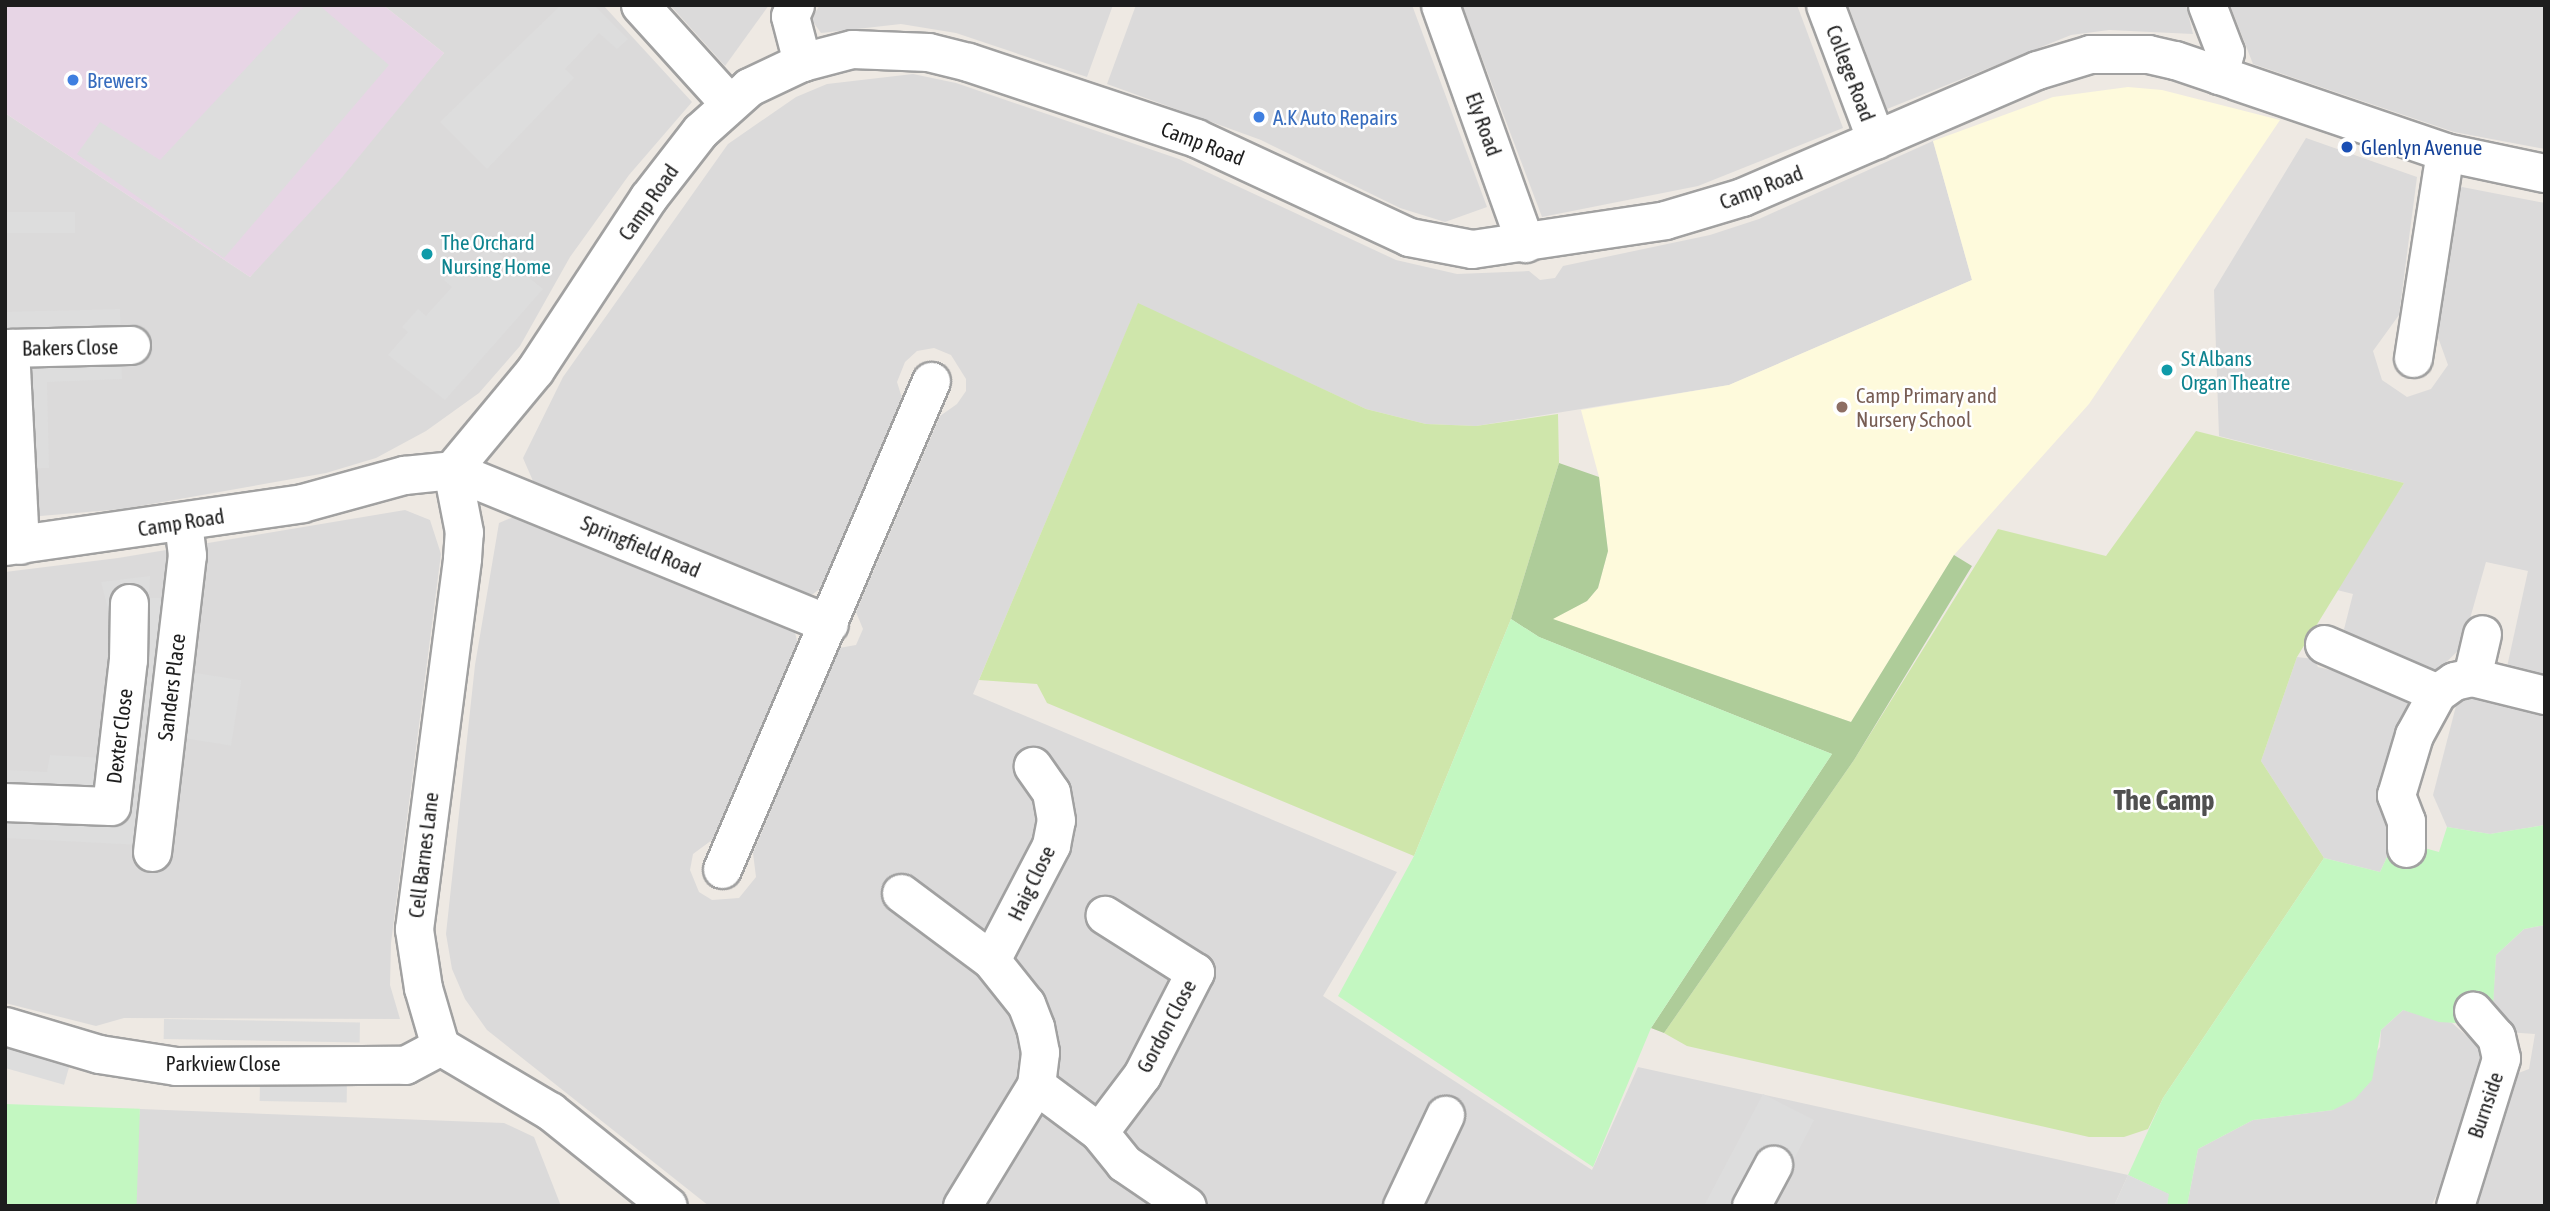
<!DOCTYPE html>
<html>
<head>
<meta charset="utf-8">
<style>
  body { margin:0 }
  #map { position:relative; width:2550px; height:1211px; overflow:hidden; background:#eee9e3; font-family:"Asap Condensed",sans-serif }
  div>[style] { position:absolute }
  [style*='--x'] { left:calc(var(--x)*1px); top:calc(var(--y)*1px); width:calc(var(--w)*1px); rotate:calc(var(--a)*1deg) }
  .residential>* { inset:0; background:#dbdada }
  .industrial>* { inset:0; background:#e7d5e5 }
  .education>* { inset:0; background:#fefadc }
  .grass>* { inset:0; background:#cfe6ab }
  .forest>* { inset:0; background:#aecc99 }
  .park>* { inset:0; background:#c3f7c1; transform-origin:0 0 }
  .parking>* { inset:0; background:#ddd; transform-origin:0 0 }
  .roads { filter:drop-shadow(2px 0 #a1a1a1) drop-shadow(-2px 0 #a1a1a1) drop-shadow(0 2px #a1a1a1) drop-shadow(0 -2px #a1a1a1) }
  .minor>* { height:37px; margin:-18.5px; padding:0 18.5px; transform-origin:18.5px; border-radius:18.5px; background:#fff }
  .dots>* { width:19px; height:19px; translate:-50% -50%; box-sizing:border-box; border:4px solid #fff; border-radius:50% }
  span { translate:-50% -50%; white-space:nowrap; text-align:center; line-height:1.15; -webkit-text-stroke:5px #fff; paint-order:stroke }
  .street-label { font-size:21px; color:#1d1d1d }
  .shop-label { font-size:21px; color:#366cbe }
  .left { translate:0 -50%; text-align:left }
  .transit-label { font-size:21px; color:#164399 }
  .culture-label { font-size:21px; color:#0d838f }
  .education-label { font-size:21px; color:#785e54 }
  .district-label { font-size:28px; color:#505050; font-weight:700 }
  .frame { position:absolute; inset:0; border:7px solid #1d1d1d; pointer-events:none }
</style>
</head>
<body>
<div id="map">
  <div class="residential">
    <i style="clip-path:polygon(383px 5px,603px 5px,692px 102px,629px 175px,570px 257px,520px 346px,479px 393px,426px 431px,376px 458px,326px 473px,123px 509px,5px 519px,5px 113px,250px 277px,444px 53px)"></i>
    <i style="clip-path:polygon(670px 5px,769px 5px,725px 66px)"></i>
    <i style="clip-path:polygon(820px 5px,1113px 5px,1087px 77px,956px 33px,901px 24px,821px 33px,811px 19px)"></i>
    <i style="clip-path:polygon(1136px 5px,1412px 5px,1487px 207px,1445px 222px,1400px 208px,1261px 140px,1107px 84px)"></i>
    <i style="clip-path:polygon(1462px 5px,1797px 5px,1843px 128px,1698px 186px,1542px 217px)"></i>
    <i style="clip-path:polygon(1848px 5px,2186px 5px,2193px 34px,2109px 30px,2071px 35px,1887px 109px)"></i>
    <i style="clip-path:polygon(2230px 5px,2545px 5px,2545px 149px,2454px 132px,2253px 64px)"></i>
    <i style="clip-path:polygon(913px 74px,956px 83px,1179px 159px,1396px 260px,1457px 274px,1529px 271px,1540px 280px,1555px 278px,1563px 266px,1710px 235px,1759px 219px,1933px 141px,1972px 280px,1729px 385px,1476px 426px,1426px 424px,1366px 409px,1138px 304px,973px 694px,1397px 872px,1323px 996px,1592px 1170px,1638px 1067px,2128px 1175px,2114px 1206px,709px 1206px,487px 1030px,465px 999px,452px 969px,446px 934px,475px 665px,499px 523px,520px 514px,794px 629px,798px 644px,716px 837px,693px 854px,690px 870px,699px 892px,712px 900px,739px 898px,756px 877px,753px 853px,839px 648px,856px 645px,863px 629px,856px 612px,940px 416px,957px 404px,966px 391px,966px 379px,951px 355px,934px 348px,917px 351px,905px 362px,897px 382px,902px 398px,821px 588px,813px 594px,801px 595px,533px 481px,523px 458px,563px 377px,728px 144px,796px 97px,827px 84px)"></i>
    <i style="clip-path:polygon(2306px 138px,2417px 177px,2399px 315px,2373px 351px,2382px 380px,2407px 397px,2431px 389px,2448px 365px,2435px 329px,2457px 190px,2462px 187px,2545px 203px,2545px 678px,2507px 667px,2528px 571px,2486px 562px,2462px 647px,2439px 669px,2419px 672px,2342px 637px,2353px 594px,2337px 590px,2404px 483px,2219px 436px,2214px 290px)"></i>
    <i style="clip-path:polygon(405px 510px,430px 520px,441px 554px,391px 943px,390px 985px,400px 1019px,124px 1018px,96px 1026px,5px 1003px,5px 572px,118px 558px)"></i>
    <i style="clip-path:polygon(2297px 657px,2314px 659px,2318px 667px,2420px 692px,2395px 840px,2380px 872px,2324px 858px,2261px 761px)"></i>
    <i style="clip-path:polygon(2469px 697px,2545px 713px,2545px 825px,2490px 834px,2447px 827px,2433px 795px,2456px 706px)"></i>
    <i style="clip-path:polygon(2545px 925px,2545px 1206px,2476px 1206px,2489px 1146px,2513px 1075px,2529px 1069px,2535px 1034px,2506px 1032px,2492px 1018px,2496px 955px,2524px 929px)"></i>
    <i style="clip-path:polygon(2403px 1010px,2452px 1023px,2478px 1046px,2482px 1057px,2451px 1150px,2448px 1173px,2431px 1206px,2187px 1206px,2198px 1149px,2253px 1120px,2333px 1110px,2380px 1047px,2381px 1030px)"></i>
    <i style="clip-path:polygon(140px 1109px,504px 1123px,534px 1137px,561px 1206px,128px 1206px)"></i>
  </div>
  <div class="industrial">
    <i style="clip-path:polygon(5px 5px,383px 5px,444px 53px,339px 181px,250px 277px,5px 113px)"></i>
  </div>
  <div class="education">
    <i style="clip-path:polygon(2128px 87px,2162px 90px,2280px 120px,2089px 404px,1954px 555px,1851px 722px,1552px 619px,1587px 601px,1598px 588px,1608px 551px,1599px 477px,1581px 410px,1729px 385px,1972px 280px,1933px 141px,2053px 97px)"></i>
  </div>
  <div class="grass">
    <i style="clip-path:polygon(1138px 303px,1366px 409px,1426px 424px,1476px 426px,1558px 414px,1559px 463px,1511px 619px,1414px 856px,1047px 703px,1037px 684px,979px 680px)"></i>
    <i style="clip-path:polygon(2196px 431px,2404px 483px,2297px 657px,2261px 761px,2324px 858px,2163px 1098px,2148px 1129px,2124px 1137px,2089px 1137px,1687px 1046px,1664px 1033px,1854px 760px,1998px 529px,2106px 556px)"></i>
  </div>
  <div class="forest">
    <i style="clip-path:polygon(1559px 463px,1599px 477px,1608px 551px,1598px 588px,1587px 601px,1553px 619px,1851px 722px,1954px 555px,1972px 566px,1854px 760px,1664px 1033px,1651px 1028px,1832px 754px,1539px 637px,1511px 619px)"></i>
  </div>
  <div class="park">
    <i style="clip-path:polygon(1511px 619px,1539px 637px,1832px 754px,1651px 1028px,1593px 1167px,1338px 996px,1414px 856px)"></i>
    <i style="clip-path:polygon(2545px 825px,2545px 925px,2524px 929px,2496px 955px,2492px 1025px,2439px 1022px,2403px 1010px,2381px 1030px,2372px 1080px,2355px 1099px,2333px 1110px,2253px 1120px,2198px 1149px,2187px 1206px,2167px 1206px,2168px 1194px,2128px 1175px,2163px 1098px,2324px 858px,2380px 872px,2395px 840px,2439px 852px,2447px 827px,2490px 834px)"></i>
    <i style="left:5px;top:1104px;width:135px;height:102px;rotate:2deg"></i>
  </div>
  <div class="parking">
    <i style="clip-path:polygon(305px 5px,319px 5px,389px 65px,224px 258px,77px 154px,100px 122px,160px 160px)"></i>
    <i style="clip-path:polygon(561px 5px,594px 5px,628px 39px,617px 49px,599px 33px,565px 69px,574px 78px,487px 169px,440px 122px)"></i>
    <i style="left:75px;top:212px;width:21px;height:70px;rotate:90deg"></i>
    <i style="clip-path:polygon(489px 246px,543px 289px,445px 400px,388px 355px,408px 332px,402px 327px,418px 309px,426px 316px,452px 287px,444px 280px,455px 267px,464px 274px)"></i>
    <i style="clip-path:polygon(120px 309px,122px 379px,47px 382px,49px 468px,5px 469px,5px 312px)"></i>
    <i style="clip-path:polygon(150px 576px,149px 598px,168px 598px,141px 845px,5px 838px,5px 770px,47px 772px,50px 755px,103px 758px,120px 654px,101px 582px)"></i>
    <i style="left:189px;top:672px;width:53px;height:66px;rotate:9deg"></i>
    <i style="left:164px;top:1019px;width:196px;height:20px;rotate:1deg"></i>
    <i style="left:5px;top:1044px;width:68px;height:23px;rotate:16deg"></i>
    <i style="left:260px;top:1081px;width:87px;height:20px;rotate:1deg"></i>
    <i style="clip-path:polygon(1763px 1094px,1814px 1120px,1790px 1167px,1760px 1152px,1732px 1206px,1704px 1206px)"></i>
    <i style="clip-path:polygon(2128px 1175px,2169px 1194px,2167px 1206px,2114px 1206px)"></i>
  </div>
  <div class="roads">
    <div class="minor">
      <i style="--x:640;--y:5;--w:132;--a:47.8"></i>
      <i style="--x:795;--y:5;--w:12;--a:114"></i>
      <i style="--x:790;--y:16;--w:48;--a:75.4"></i>
      <i style="--x:1440;--y:5;--w:253;--a:70.3"></i>
      <i style="--x:1825;--y:5;--w:144;--a:69.3"></i>
      <i style="--x:2207;--y:5;--w:50;--a:69"></i>
      <i style="--x:2225;--y:52;--w:24;--a:105"></i>
      <i style="--x:5;--y:348;--w:126;--a:-1.4"></i>
      <i style="--x:10;--y:348;--w:197;--a:87.1"></i>
      <i style="--x:2413;--y:358;--w:208;--a:-81.2"></i>
      <i style="--x:452;--y:470;--w:407;--a:22.2"></i>
      <i style="--x:5;--y:546;--w:300;--a:-8.2"></i>
      <i style="--x:302;--y:503;--w:106;--a:-15.4"></i>
      <i style="--x:404;--y:475;--w:48;--a:-5.9"></i>
      <i style="--x:452;--y:470;--w:130;--a:-50.3"></i>
      <i style="--x:535;--y:370;--w:206;--a:-56.7"></i>
      <i style="--x:648;--y:198;--w:85;--a:-52.2"></i>
      <i style="--x:700;--y:131;--w:66;--a:-41.9"></i>
      <i style="--x:749;--y:87;--w:59;--a:-25.3"></i>
      <i style="--x:802;--y:62;--w:52;--a:-14.6"></i>
      <i style="--x:852;--y:49;--w:76;--a:2.3"></i>
      <i style="--x:928;--y:52;--w:41;--a:14"></i>
      <i style="--x:968;--y:62;--w:240;--a:18.4"></i>
      <i style="--x:1196;--y:138;--w:235;--a:24.9"></i>
      <i style="--x:1409;--y:237;--w:64;--a:10.8"></i>
      <i style="--x:1472;--y:249;--w:195;--a:-8.5"></i>
      <i style="--x:1665;--y:220;--w:80;--a:-16.6"></i>
      <i style="--x:1742;--y:197;--w:321;--a:-23.3"></i>
      <i style="--x:2037;--y:70;--w:55;--a:-16.8"></i>
      <i style="--x:2090;--y:54;--w:58;--a:0"></i>
      <i style="--x:2148;--y:54;--w:28;--a:13"></i>
      <i style="--x:2175;--y:60;--w:285;--a:18.8"></i>
      <i style="--x:2445;--y:152;--w:102;--a:11.9"></i>
      <i style="--x:2324;--y:644;--w:123;--a:23.4"></i>
      <i style="--x:2437;--y:693;--w:21;--a:-35"></i>
      <i style="--x:2454;--y:681;--w:18;--a:-13"></i>
      <i style="--x:2472;--y:677;--w:75;--a:13.9"></i>
      <i style="--x:2472;--y:677;--w:44;--a:-76.9"></i>
      <i style="--x:5;--y:802;--w:106;--a:2.2"></i>
      <i style="--x:111;--y:806;--w:147;--a:-83.4"></i>
      <i style="--x:128;--y:660;--w:57;--a:-89"></i>
      <i style="--x:2406;--y:848;--w:27;--a:-90"></i>
      <i style="--x:2406;--y:821;--w:28;--a:-111"></i>
      <i style="--x:2396;--y:795;--w:63;--a:-73.3"></i>
      <i style="--x:2414;--y:735;--w:48;--a:-61.3"></i>
      <i style="--x:152;--y:852;--w:299;--a:-83.3"></i>
      <i style="--x:187;--y:555;--w:33;--a:-97"></i>
      <i style="--x:722;--y:869;--w:531;--a:-66.82"></i>
      <i style="--x:901;--y:893;--w:112;--a:36.7"></i>
      <i style="--x:5;--y:1026;--w:98;--a:16.6"></i>
      <i style="--x:99;--y:1054;--w:78;--a:8.9"></i>
      <i style="--x:176;--y:1066;--w:229;--a:-0.3"></i>
      <i style="--x:405;--y:1065;--w:40;--a:-28"></i>
      <i style="--x:440;--y:1046;--w:60;--a:-106.3"></i>
      <i style="--x:423;--y:988;--w:60;--a:-98.7"></i>
      <i style="--x:414;--y:929;--w:374;--a:-82.6"></i>
      <i style="--x:462;--y:558;--w:26;--a:-86"></i>
      <i style="--x:464;--y:532;--w:63;--a:-101"></i>
      <i style="--x:440;--y:1046;--w:128;--a:30.6"></i>
      <i style="--x:550;--y:1111;--w:151;--a:38.8"></i>
      <i style="--x:1036;--y:1085;--w:79;--a:36.7"></i>
      <i style="--x:1099;--y:1132;--w:40;--a:51"></i>
      <i style="--x:1124;--y:1163;--w:76;--a:34.3"></i>
      <i style="--x:1099;--y:1132;--w:71;--a:-53"></i>
      <i style="--x:1142;--y:1075;--w:116;--a:-62.8"></i>
      <i style="--x:1195;--y:972;--w:107;--a:-147.7"></i>
      <i style="--x:962;--y:1206;--w:142;--a:-58.6"></i>
      <i style="--x:1036;--y:1085;--w:33;--a:-83"></i>
      <i style="--x:1040;--y:1052;--w:25;--a:-101"></i>
      <i style="--x:1035;--y:1027;--w:25;--a:-111"></i>
      <i style="--x:1026;--y:1004;--w:56;--a:-128.5"></i>
      <i style="--x:991;--y:960;--w:130;--a:-62.4"></i>
      <i style="--x:1051;--y:845;--w:25;--a:-79"></i>
      <i style="--x:1056;--y:820;--w:28;--a:-100"></i>
      <i style="--x:1051;--y:792;--w:32;--a:-125"></i>
      <i style="--x:1402;--y:1206;--w:101;--a:-64.7"></i>
      <i style="--x:1751;--y:1206;--w:47;--a:-61.8"></i>
      <i style="--x:2455;--y:1206;--w:155;--a:-72.7"></i>
      <i style="--x:2501;--y:1058;--w:22;--a:-103"></i>
      <i style="--x:2496;--y:1037;--w:35;--a:-131"></i>
    </div>
  </div>
  <div class="dots">
    <i style="left:73px;top:80px;background:#3f7fe0"></i>
    <i style="left:1259px;top:117px;background:#3f7fe0"></i>
    <i style="left:2347px;top:147px;background:#1a4fb4"></i>
    <i style="left:427px;top:254px;background:#0f9aa8"></i>
    <i style="left:2167px;top:370px;background:#0f9aa8"></i>
    <i style="left:1842px;top:407px;background:#8d6e63"></i>
  </div>
  <div class="street-label">
    <span style="left:1851px;top:73px;rotate:69deg">College Road</span>
    <span style="left:1484px;top:124px;rotate:70deg">Ely Road</span>
    <span style="left:1203px;top:143px;rotate:21deg">Camp Road</span>
    <span style="left:1761px;top:187px;rotate:-21deg">Camp Road</span>
    <span style="left:648px;top:202px;rotate:-55deg">Camp Road</span>
    <span style="left:70px;top:347px;rotate:-1deg">Bakers Close</span>
    <span style="left:181px;top:522px;rotate:-9deg">Camp Road</span>
    <span style="left:641px;top:546px;rotate:23deg">Springfield Road</span>
    <span style="left:171px;top:687px;rotate:-83deg">Sanders Place</span>
    <span style="left:119px;top:736px;rotate:-83deg">Dexter Close</span>
    <span style="left:423px;top:855px;rotate:-83deg">Cell Barnes Lane</span>
    <span style="left:1031px;top:883px;rotate:-64deg">Haig Close</span>
    <span style="left:1166px;top:1026px;rotate:-62deg">Gordon Close</span>
    <span style="left:223px;top:1063px">Parkview Close</span>
    <span style="left:2485px;top:1105px;rotate:-71deg">Burnside</span>
  </div>
  <div class="shop-label">
    <span class="left" style="left:87px;top:80px">Brewers</span>
    <span class="left" style="left:1273px;top:117px">A.K Auto Repairs</span>
  </div>
  <div class="transit-label">
    <span class="left" style="left:2361px;top:147px">Glenlyn Avenue</span>
  </div>
  <div class="culture-label">
    <span class="left" style="left:441px;top:254px">The Orchard<br>Nursing Home</span>
    <span class="left" style="left:2181px;top:370px">St Albans<br>Organ Theatre</span>
  </div>
  <div class="education-label">
    <span class="left" style="left:1856px;top:407px">Camp Primary and<br>Nursery School</span>
  </div>
  <div class="district-label">
    <span style="left:2164px;top:800px">The Camp</span>
  </div>
  <div class="frame"></div>
</div>
</body>
</html>
